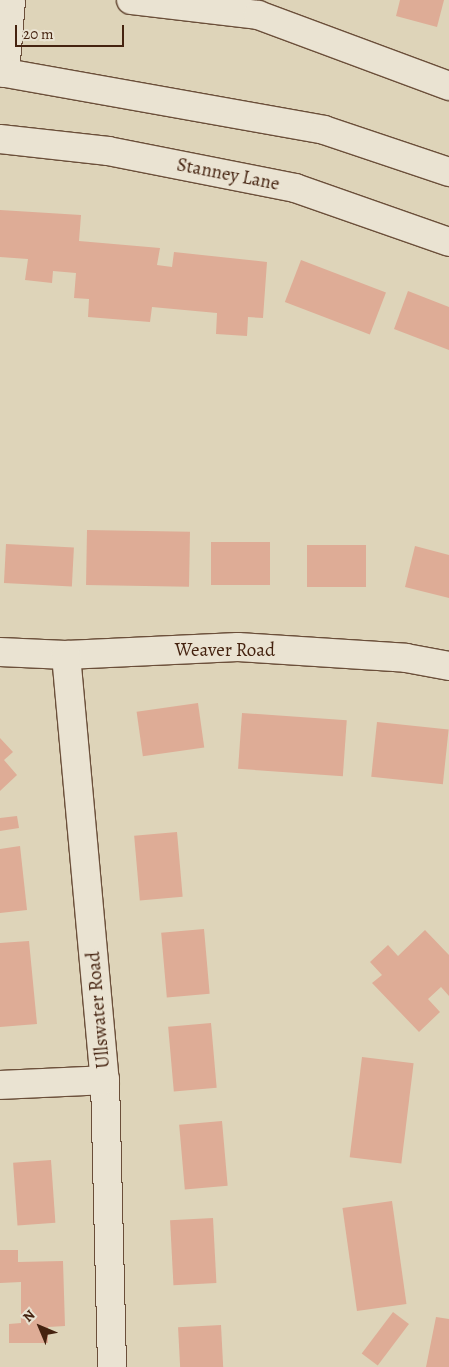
<!DOCTYPE html>
<html>
<head>
<meta charset="utf-8">
<style>
  body { margin:0 }
  #map { position:relative; width:449px; height:1367px; overflow:hidden; background:#ded4b9; font-family:Alegreya,serif }
  div>[style] { position:absolute }
  [style*='--x'] { left:calc(var(--x)*1px); top:calc(var(--y)*1px); width:calc(var(--w)*1px); rotate:calc(var(--a)*1deg) }
  .building>* { inset:0; background:#deac96; transform-origin:0 0 }
  .roads { filter:drop-shadow(1px 0 #6b4f3a) drop-shadow(-1px 0 #6b4f3a) drop-shadow(0 1px #6b4f3a) drop-shadow(0 -1px #6b4f3a) }
  .minor>* { height:28px; margin:-14px; padding:0 14px; transform-origin:14px; border-radius:14px; background:#eae3d2 }
  .secondary>* { height:28px; margin:-14px; padding:0 14px; transform-origin:14px; border-radius:14px; background:#eae3d2 }
  span { translate:-50% -50%; white-space:nowrap; text-align:center; line-height:1.15; -webkit-text-stroke:4px #eae3d2; paint-order:stroke }
  .street-label { font-size:19px; color:#452310 }
  .north { position:absolute; left:15px; top:1302px; width:50px; height:50px; -webkit-text-stroke:4px #eae3d2; paint-order:stroke; rotate:315deg; font-size:14px; font-weight:700; line-height:20px; text-align:center; color:#452310 }
  .north::after { content:''; display:block; margin:auto; width:18px; height:22px; background:#452310; clip-path:polygon(50% 0,100% 100%,50% 72%,0 100%) }
  .scale { position:absolute; left:15px; top:25px; width:109px; height:22px; box-sizing:border-box; border:2px solid #452310; border-top:0; padding-left:6px; font-size:15px; line-height:18px; white-space:nowrap; color:#452310; -webkit-text-stroke:4px #eae3d2; paint-order:stroke }
</style>
</head>
<body>
<div id="map">
  <div class="building">
    <i style="clip-path:polygon(400px 0,444px 0,437px 27px,396px 16px)"></i>
    <i style="clip-path:polygon(0 210px,81px 215px,79px 241px,160px 248px,157px 265px,172px 267px,174px 252px,267px 262px,263px 318px,248px 317px,247px 336px,216px 334px,217px 313px,152px 307px,150px 322px,88px 317px,89px 299px,74px 298px,76px 273px,53px 271px,52px 283px,25px 280px,28px 259px,0 257px)"></i>
    <i style="left:301px;top:260px;width:91px;height:45px;rotate:21deg"></i>
    <i style="clip-path:polygon(408px 291px,449px 307px,449px 350px,394px 329px)"></i>
    <i style="left:87px;top:530px;width:103px;height:55px;rotate:1deg"></i>
    <i style="left:211px;top:542px;width:59px;height:43px"></i>
    <i style="left:6px;top:544px;width:68px;height:39px;rotate:3deg"></i>
    <i style="left:307px;top:545px;width:59px;height:42px"></i>
    <i style="clip-path:polygon(415px 546px,449px 555px,449px 598px,405px 587px)"></i>
    <i style="left:198px;top:703px;width:45px;height:62px;rotate:82deg"></i>
    <i style="left:242px;top:713px;width:105px;height:56px;rotate:4deg"></i>
    <i style="left:377px;top:722px;width:72px;height:55px;rotate:6deg"></i>
    <i style="clip-path:polygon(0 738px,13px 752px,4px 760px,17px 775px,0 791px)"></i>
    <i style="clip-path:polygon(17px 816px,19px 828px,0 831px,0 818px)"></i>
    <i style="left:177px;top:832px;width:65px;height:43px;rotate:85deg"></i>
    <i style="clip-path:polygon(20px 846px,27px 910px,0 913px,0 849px)"></i>
    <i style="left:204px;top:929px;width:65px;height:43px;rotate:85deg"></i>
    <i style="clip-path:polygon(425px 930px,449px 955px,449px 996px,441px 987px,428px 999px,440px 1012px,419px 1032px,372px 983px,382px 975px,370px 962px,388px 945px,398px 956px)"></i>
    <i style="clip-path:polygon(29px 941px,37px 1024px,0 1027px,0 943px)"></i>
    <i style="left:211px;top:1023px;width:65px;height:43px;rotate:85deg"></i>
    <i style="left:362px;top:1057px;width:52px;height:101px;rotate:7deg"></i>
    <i style="left:222px;top:1121px;width:65px;height:43px;rotate:85deg"></i>
    <i style="left:51px;top:1160px;width:63px;height:38px;rotate:86deg"></i>
    <i style="left:392px;top:1201px;width:104px;height:50px;rotate:82deg"></i>
    <i style="left:213px;top:1218px;width:65px;height:43px;rotate:87deg"></i>
    <i style="clip-path:polygon(0 1250px,18px 1250px,18px 1262px,63px 1261px,65px 1326px,48px 1327px,48px 1343px,9px 1343px,9px 1324px,21px 1323px,21px 1282px,0 1283px)"></i>
    <i style="left:393px;top:1312px;width:20px;height:52px;rotate:37deg"></i>
    <i style="clip-path:polygon(436px 1317px,449px 1319px,449px 1367px,426px 1367px)"></i>
    <i style="left:221px;top:1325px;width:42px;height:43px;rotate:87deg"></i>
  </div>
  <div class="roads">
    <div class="minor">
      <i style="--x:131;--y:0;--w:128;--a:6.7"></i>
      <i style="--x:258;--y:15;--w:204;--a:20.4"></i>
      <i style="--x:5;--y:73;--w:73;--a:-85.3"></i>
      <i style="--x:0;--y:139;--w:109;--a:6.3"></i>
      <i style="--x:108;--y:151;--w:191;--a:11.2"></i>
      <i style="--x:295;--y:188;--w:163;--a:19.3"></i>
      <i style="--x:0;--y:652;--w:66;--a:2.6"></i>
      <i style="--x:66;--y:655;--w:172;--a:-2.7"></i>
      <i style="--x:238;--y:647;--w:168;--a:3.7"></i>
      <i style="--x:406;--y:658;--w:44;--a:10.5"></i>
      <i style="--x:66;--y:655;--w:427;--a:84.8"></i>
      <i style="--x:105;--y:1080;--w:287;--a:88.6"></i>
      <i style="--x:0;--y:1085;--w:105;--a:-2.7"></i>
    </div>
    <div class="secondary">
      <i style="--x:0;--y:72;--w:329;--a:10.1"></i>
      <i style="--x:324;--y:130;--w:132;--a:18.6"></i>
    </div>
  </div>
  <div class="street-label">
    <span style="left:228px;top:175px;rotate:11deg">Stanney Lane</span>
    <span style="left:225px;top:651px">Weaver Road</span>
    <span style="left:99px;top:1010px;rotate:-95deg">Ullswater Road</span>
  </div>
  <div class="north">N</div>
  <div class="scale">20 m</div>
</div>
</body>
</html>
